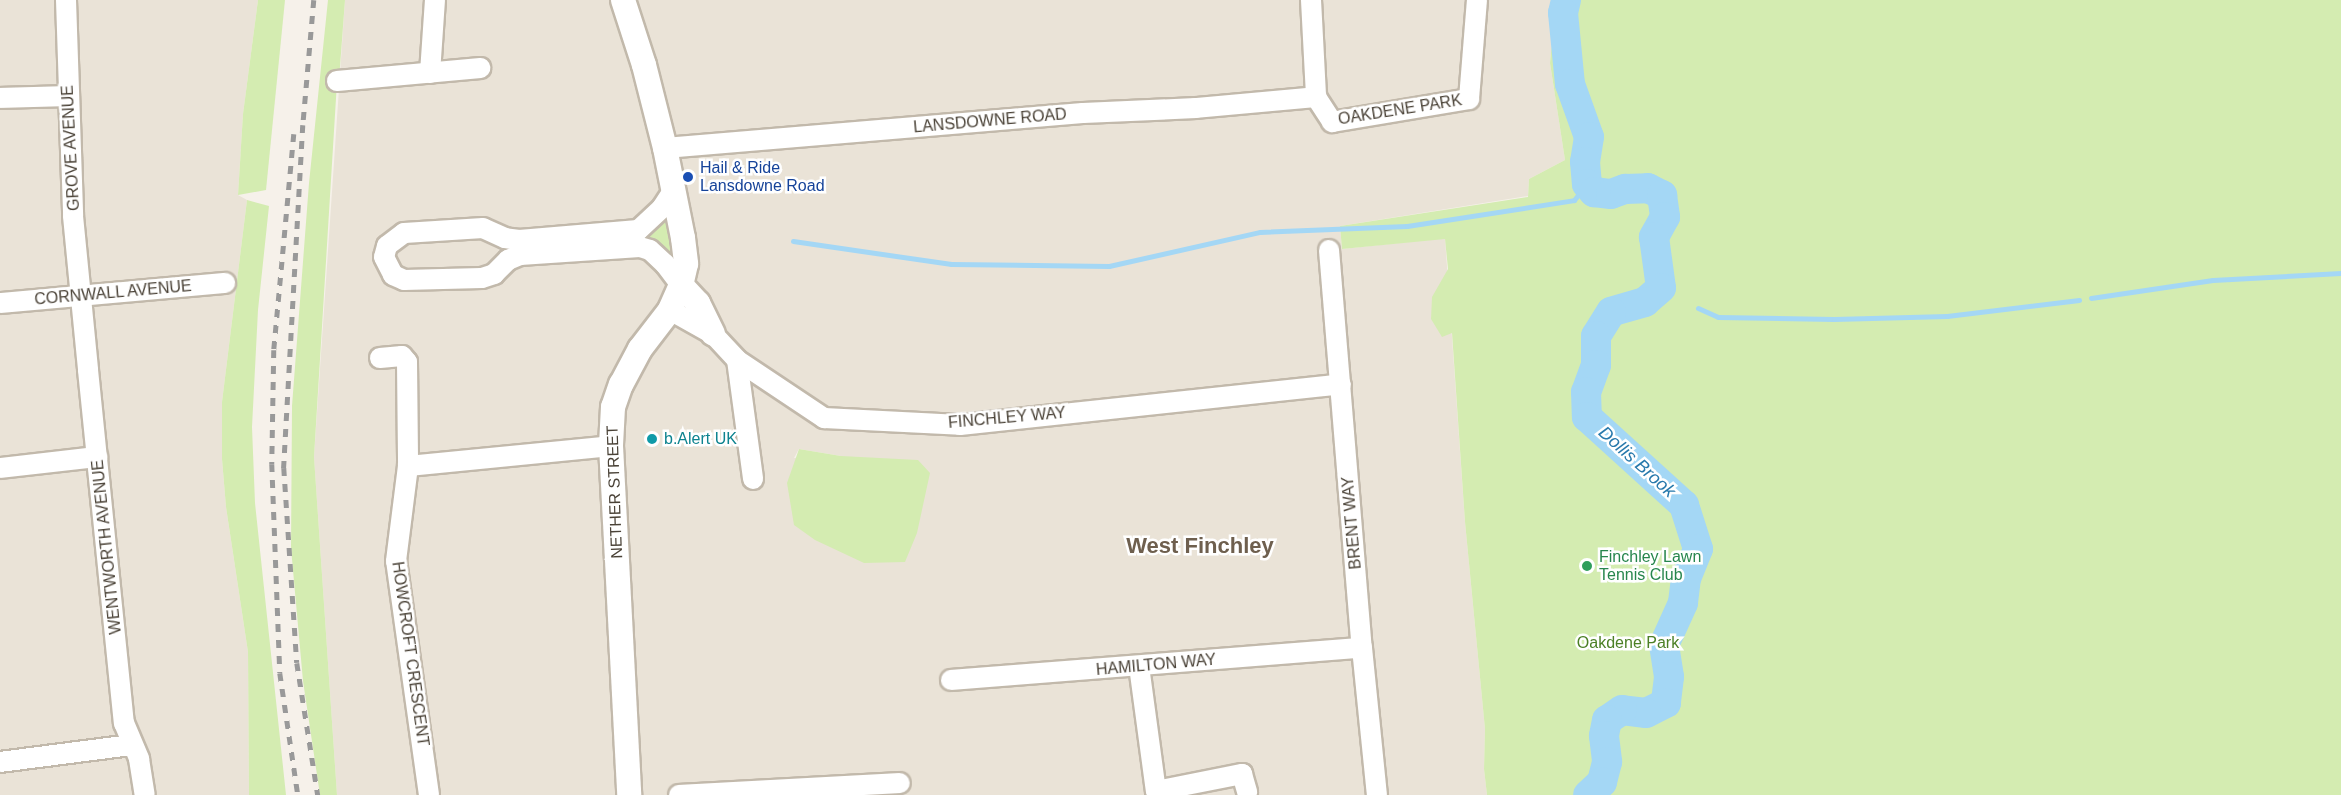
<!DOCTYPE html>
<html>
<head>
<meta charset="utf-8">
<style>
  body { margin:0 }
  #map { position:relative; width:2341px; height:795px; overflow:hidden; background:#f6f1ea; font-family:Helvetica,sans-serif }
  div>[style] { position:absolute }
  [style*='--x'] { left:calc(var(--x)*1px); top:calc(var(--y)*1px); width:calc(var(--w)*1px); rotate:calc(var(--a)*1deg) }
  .residential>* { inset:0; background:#eae3d7 }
  .green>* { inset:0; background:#d4ecb1 }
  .stream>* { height:5px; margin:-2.5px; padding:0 2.5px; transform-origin:2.5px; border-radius:2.5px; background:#a4d7f5 }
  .river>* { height:30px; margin:-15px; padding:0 15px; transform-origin:15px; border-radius:15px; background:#a4d7f5 }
  .roads { filter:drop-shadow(2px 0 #c2b9ab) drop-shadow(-2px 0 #c2b9ab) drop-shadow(0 2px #c2b9ab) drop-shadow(0 -2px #c2b9ab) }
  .minor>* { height:20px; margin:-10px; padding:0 10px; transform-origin:10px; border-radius:10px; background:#fff }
  .tertiary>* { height:24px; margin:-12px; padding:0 12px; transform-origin:12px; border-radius:12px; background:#fff }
  .rail>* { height:4.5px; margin-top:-2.25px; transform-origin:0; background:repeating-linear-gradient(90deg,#999 0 8px,transparent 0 16px) }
  .dots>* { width:16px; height:16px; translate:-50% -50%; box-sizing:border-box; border:3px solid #fff; border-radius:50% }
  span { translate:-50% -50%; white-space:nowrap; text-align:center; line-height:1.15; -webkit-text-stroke:5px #fff; paint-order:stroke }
  .street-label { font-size:16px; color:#4a4237 }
  .transit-label { font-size:16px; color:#164399 }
  .left { translate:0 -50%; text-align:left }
  .culture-label { font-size:16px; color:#0d838f }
  .leisure-label { font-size:16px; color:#27864d }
  .park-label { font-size:16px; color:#4c8026 }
  .water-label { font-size:18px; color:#2779ac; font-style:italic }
  .district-label { font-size:22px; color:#6e5f4e; font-weight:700 }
</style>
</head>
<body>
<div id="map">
  <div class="residential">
    <i style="clip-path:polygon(0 0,258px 0,243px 114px,238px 195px,247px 200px,222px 402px,222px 459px,226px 507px,248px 652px,249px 795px,0 795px)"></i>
    <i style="clip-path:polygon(evenodd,345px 0,1556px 0,1550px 63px,1565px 160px,1529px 179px,1528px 196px,1340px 226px,1342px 249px,1445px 238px,1465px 522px,1485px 729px,1484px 769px,1487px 795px,337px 795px,314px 457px,345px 0,799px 449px,841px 456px,794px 458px,799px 449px)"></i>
  </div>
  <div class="green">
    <i style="clip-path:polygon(258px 0,285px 0,266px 190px,238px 195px,243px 114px)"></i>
    <i style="clip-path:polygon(328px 0,345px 0,339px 80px,337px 82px,314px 457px,337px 795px,320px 795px,303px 681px,291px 548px,292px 406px,309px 183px)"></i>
    <i style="clip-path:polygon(1556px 0,2341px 0,2341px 795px,1487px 795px,1484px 769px,1485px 729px,1465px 522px,1452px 333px,1442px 337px,1431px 319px,1432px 297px,1448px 269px,1445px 239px,1342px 249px,1340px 226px,1528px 197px,1529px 179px,1565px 160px,1550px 63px)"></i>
    <i style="clip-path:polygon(247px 200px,269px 206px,258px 310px,252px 427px,255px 503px,286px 795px,249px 795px,248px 652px,226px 507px,222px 459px,222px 402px)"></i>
    <i style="clip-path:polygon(665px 218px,673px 257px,671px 259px,642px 243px,641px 235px)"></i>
    <i style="clip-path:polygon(799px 449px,841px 456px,918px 460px,930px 473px,917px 533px,905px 562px,864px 563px,815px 540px,794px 525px,787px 483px)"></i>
  </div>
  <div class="stream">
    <i style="--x:793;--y:241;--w:160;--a:8.3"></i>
    <i style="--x:951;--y:264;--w:158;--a:0.7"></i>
    <i style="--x:1109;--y:266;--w:155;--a:-12.7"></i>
    <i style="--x:1260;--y:232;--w:147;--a:-2.3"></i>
    <i style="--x:1407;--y:226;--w:169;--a:-8.8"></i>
    <i style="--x:1574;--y:200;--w:21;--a:-51"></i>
    <i style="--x:2091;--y:298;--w:123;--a:-8.4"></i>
    <i style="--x:2213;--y:280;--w:128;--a:-3.1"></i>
    <i style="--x:1698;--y:308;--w:22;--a:24"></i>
    <i style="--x:1718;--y:317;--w:116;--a:1"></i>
    <i style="--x:1834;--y:319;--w:113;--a:-1.5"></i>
    <i style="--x:1947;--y:316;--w:133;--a:-6.9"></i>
  </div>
  <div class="river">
    <i style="--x:1566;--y:0;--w:13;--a:103"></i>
    <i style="--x:1563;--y:13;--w:71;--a:84.4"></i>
    <i style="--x:1570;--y:84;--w:56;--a:70.3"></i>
    <i style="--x:1589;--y:137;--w:25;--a:99"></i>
    <i style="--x:1585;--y:162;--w:22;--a:85"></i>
    <i style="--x:1587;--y:184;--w:11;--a:49"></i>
    <i style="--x:1594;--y:192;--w:17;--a:7"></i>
    <i style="--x:1611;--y:194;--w:15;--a:-20"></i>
    <i style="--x:1625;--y:189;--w:23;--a:-2"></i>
    <i style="--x:1648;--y:188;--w:16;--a:27"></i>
    <i style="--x:1662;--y:195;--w:22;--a:82"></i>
    <i style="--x:1665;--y:217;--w:23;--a:119"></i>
    <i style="--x:1654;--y:237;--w:51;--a:82.2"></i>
    <i style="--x:1661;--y:288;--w:21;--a:139"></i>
    <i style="--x:1645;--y:302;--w:35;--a:164"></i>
    <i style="--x:1611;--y:312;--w:28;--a:122"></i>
    <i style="--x:1596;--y:336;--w:29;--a:90"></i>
    <i style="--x:1596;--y:365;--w:29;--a:110"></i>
    <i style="--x:1586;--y:392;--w:25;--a:88"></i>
    <i style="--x:1587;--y:417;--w:131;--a:42.2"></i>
    <i style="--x:1684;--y:505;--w:46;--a:72.3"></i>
    <i style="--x:1698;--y:549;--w:31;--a:112"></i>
    <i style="--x:1686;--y:578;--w:25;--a:97"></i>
    <i style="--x:1683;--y:603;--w:46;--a:114.3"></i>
    <i style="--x:1664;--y:645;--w:32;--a:81"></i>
    <i style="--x:1669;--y:677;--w:26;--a:97"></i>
    <i style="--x:1666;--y:703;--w:22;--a:153"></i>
    <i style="--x:1646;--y:713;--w:24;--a:-173"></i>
    <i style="--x:1622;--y:710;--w:18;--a:146"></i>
    <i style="--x:1607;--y:720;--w:16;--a:101"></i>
    <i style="--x:1604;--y:736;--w:26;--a:83"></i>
    <i style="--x:1607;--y:762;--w:21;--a:104"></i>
    <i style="--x:1602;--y:782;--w:19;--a:137"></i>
  </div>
  <div class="roads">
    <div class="minor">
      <i style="--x:66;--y:0;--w:216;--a:88.1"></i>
      <i style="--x:73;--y:216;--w:155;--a:84.4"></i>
      <i style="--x:88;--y:370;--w:355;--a:84.2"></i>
      <i style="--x:124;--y:723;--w:39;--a:67"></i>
      <i style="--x:139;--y:759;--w:36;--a:81"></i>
      <i style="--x:1311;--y:0;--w:97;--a:87"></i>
      <i style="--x:430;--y:73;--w:73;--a:-86.1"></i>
      <i style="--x:337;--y:81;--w:144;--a:-5.2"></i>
      <i style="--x:1316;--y:97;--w:30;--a:57"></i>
      <i style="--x:1332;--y:122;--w:139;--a:-9.5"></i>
      <i style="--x:1469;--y:99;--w:99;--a:-85.4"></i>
      <i style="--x:0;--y:98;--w:68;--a:-1.7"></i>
      <i style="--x:665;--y:148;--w:419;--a:-4.8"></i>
      <i style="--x:1083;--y:113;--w:113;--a:-2.5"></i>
      <i style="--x:1196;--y:108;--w:121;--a:-5.2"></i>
      <i style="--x:673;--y:191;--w:20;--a:123"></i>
      <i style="--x:662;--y:208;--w:33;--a:137"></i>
      <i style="--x:638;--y:230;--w:119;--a:175.2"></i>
      <i style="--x:519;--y:240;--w:14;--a:-172"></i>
      <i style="--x:505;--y:238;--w:24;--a:-156"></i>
      <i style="--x:483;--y:228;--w:79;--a:176.4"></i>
      <i style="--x:404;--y:233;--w:21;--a:143"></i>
      <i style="--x:387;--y:246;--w:11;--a:105"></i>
      <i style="--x:384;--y:257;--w:20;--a:63"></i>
      <i style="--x:393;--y:275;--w:12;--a:24"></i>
      <i style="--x:404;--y:280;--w:78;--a:-1.5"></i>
      <i style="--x:482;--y:278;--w:13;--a:-18"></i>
      <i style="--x:494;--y:274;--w:20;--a:-45"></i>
      <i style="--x:508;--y:260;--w:13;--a:-23"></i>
      <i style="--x:520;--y:255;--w:120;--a:-3.8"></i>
      <i style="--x:640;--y:247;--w:10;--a:17"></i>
      <i style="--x:650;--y:250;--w:21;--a:43"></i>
      <i style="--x:665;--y:264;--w:26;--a:53"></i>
      <i style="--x:1329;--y:250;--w:399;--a:85.3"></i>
      <i style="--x:1362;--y:648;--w:148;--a:84.2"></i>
      <i style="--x:0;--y:303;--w:226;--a:-5.1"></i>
      <i style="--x:670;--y:310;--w:49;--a:29.2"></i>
      <i style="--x:713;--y:334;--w:35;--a:47"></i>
      <i style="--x:737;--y:360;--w:105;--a:33.7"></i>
      <i style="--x:824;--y:418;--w:136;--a:2.9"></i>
      <i style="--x:960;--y:425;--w:383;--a:-6.1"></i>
      <i style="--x:380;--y:358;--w:22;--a:-5"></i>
      <i style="--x:402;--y:356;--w:8;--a:50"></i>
      <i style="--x:407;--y:362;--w:104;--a:89.4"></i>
      <i style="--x:737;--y:360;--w:120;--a:82.3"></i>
      <i style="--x:0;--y:468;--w:98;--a:-6.5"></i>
      <i style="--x:1139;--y:666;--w:126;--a:82.3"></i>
      <i style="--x:1156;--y:791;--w:88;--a:-11.2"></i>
      <i style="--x:1242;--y:774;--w:19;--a:74"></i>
      <i style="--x:951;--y:680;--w:412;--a:-4.5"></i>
      <i style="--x:0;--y:762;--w:132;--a:-7.4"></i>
      <i style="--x:429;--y:795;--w:236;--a:-98"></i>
      <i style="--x:396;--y:561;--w:96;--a:-82.8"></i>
      <i style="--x:408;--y:466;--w:204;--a:-5.6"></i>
      <i style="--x:679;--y:795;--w:221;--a:-3.1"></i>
    </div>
    <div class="tertiary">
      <i style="--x:623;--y:0;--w:68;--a:72.1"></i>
      <i style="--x:644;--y:65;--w:86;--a:75.8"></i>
      <i style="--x:665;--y:148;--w:92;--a:78.7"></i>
      <i style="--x:683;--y:238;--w:26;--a:83"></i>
      <i style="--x:686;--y:264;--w:22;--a:103"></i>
      <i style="--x:681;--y:285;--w:27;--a:114"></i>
      <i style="--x:670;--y:310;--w:49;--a:127.6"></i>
      <i style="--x:640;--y:349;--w:40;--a:118"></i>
      <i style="--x:621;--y:384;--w:24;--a:109"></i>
      <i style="--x:613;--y:407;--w:39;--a:93"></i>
      <i style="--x:611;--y:446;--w:349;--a:87"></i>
      <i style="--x:681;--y:285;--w:25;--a:47"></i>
      <i style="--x:698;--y:303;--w:34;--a:64"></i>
    </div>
  </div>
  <div class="rail">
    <i style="--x:314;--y:0;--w:125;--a:95"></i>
    <i style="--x:303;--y:125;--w:344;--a:93.2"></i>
    <i style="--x:284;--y:468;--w:195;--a:86.2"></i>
    <i style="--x:297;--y:663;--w:134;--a:81"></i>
    <i style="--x:294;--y:134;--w:217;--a:95.3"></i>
    <i style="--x:274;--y:350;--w:114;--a:91"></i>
    <i style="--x:272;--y:464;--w:209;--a:87.8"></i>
    <i style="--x:280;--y:673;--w:123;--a:81.6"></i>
  </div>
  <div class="dots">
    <i style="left:688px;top:177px;background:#1a4fb4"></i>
    <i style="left:652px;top:439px;background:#0f9aa8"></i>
    <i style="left:1587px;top:566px;background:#2e9e5b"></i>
  </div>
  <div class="street-label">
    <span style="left:1400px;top:110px;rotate:-9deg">OAKDENE PARK</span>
    <span style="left:990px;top:121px;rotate:-5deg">LANSDOWNE ROAD</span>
    <span style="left:71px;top:148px;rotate:-93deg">GROVE AVENUE</span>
    <span style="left:113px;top:293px;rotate:-5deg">CORNWALL AVENUE</span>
    <span style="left:1007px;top:418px;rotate:-5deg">FINCHLEY WAY</span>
    <span style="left:615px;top:492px;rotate:-92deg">NETHER STREET</span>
    <span style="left:1352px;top:523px;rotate:-95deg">BRENT WAY</span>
    <span style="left:107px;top:547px;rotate:-96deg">WENTWORTH AVENUE</span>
    <span style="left:410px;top:654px;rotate:82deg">HOWCROFT CRESCENT</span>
    <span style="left:1156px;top:665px;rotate:-5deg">HAMILTON WAY</span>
  </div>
  <div class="transit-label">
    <span class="left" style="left:700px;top:177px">Hail &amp; Ride<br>Lansdowne Road</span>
  </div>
  <div class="culture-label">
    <span class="left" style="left:664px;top:439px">b.Alert UK</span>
  </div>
  <div class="leisure-label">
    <span class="left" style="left:1599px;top:566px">Finchley Lawn<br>Tennis Club</span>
  </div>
  <div class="park-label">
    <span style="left:1628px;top:643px">Oakdene Park</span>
  </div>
  <div class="water-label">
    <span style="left:1637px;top:462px;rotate:42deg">Dollis Brook</span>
  </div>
  <div class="district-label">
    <span style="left:1200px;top:546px">West Finchley</span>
  </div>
</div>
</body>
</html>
